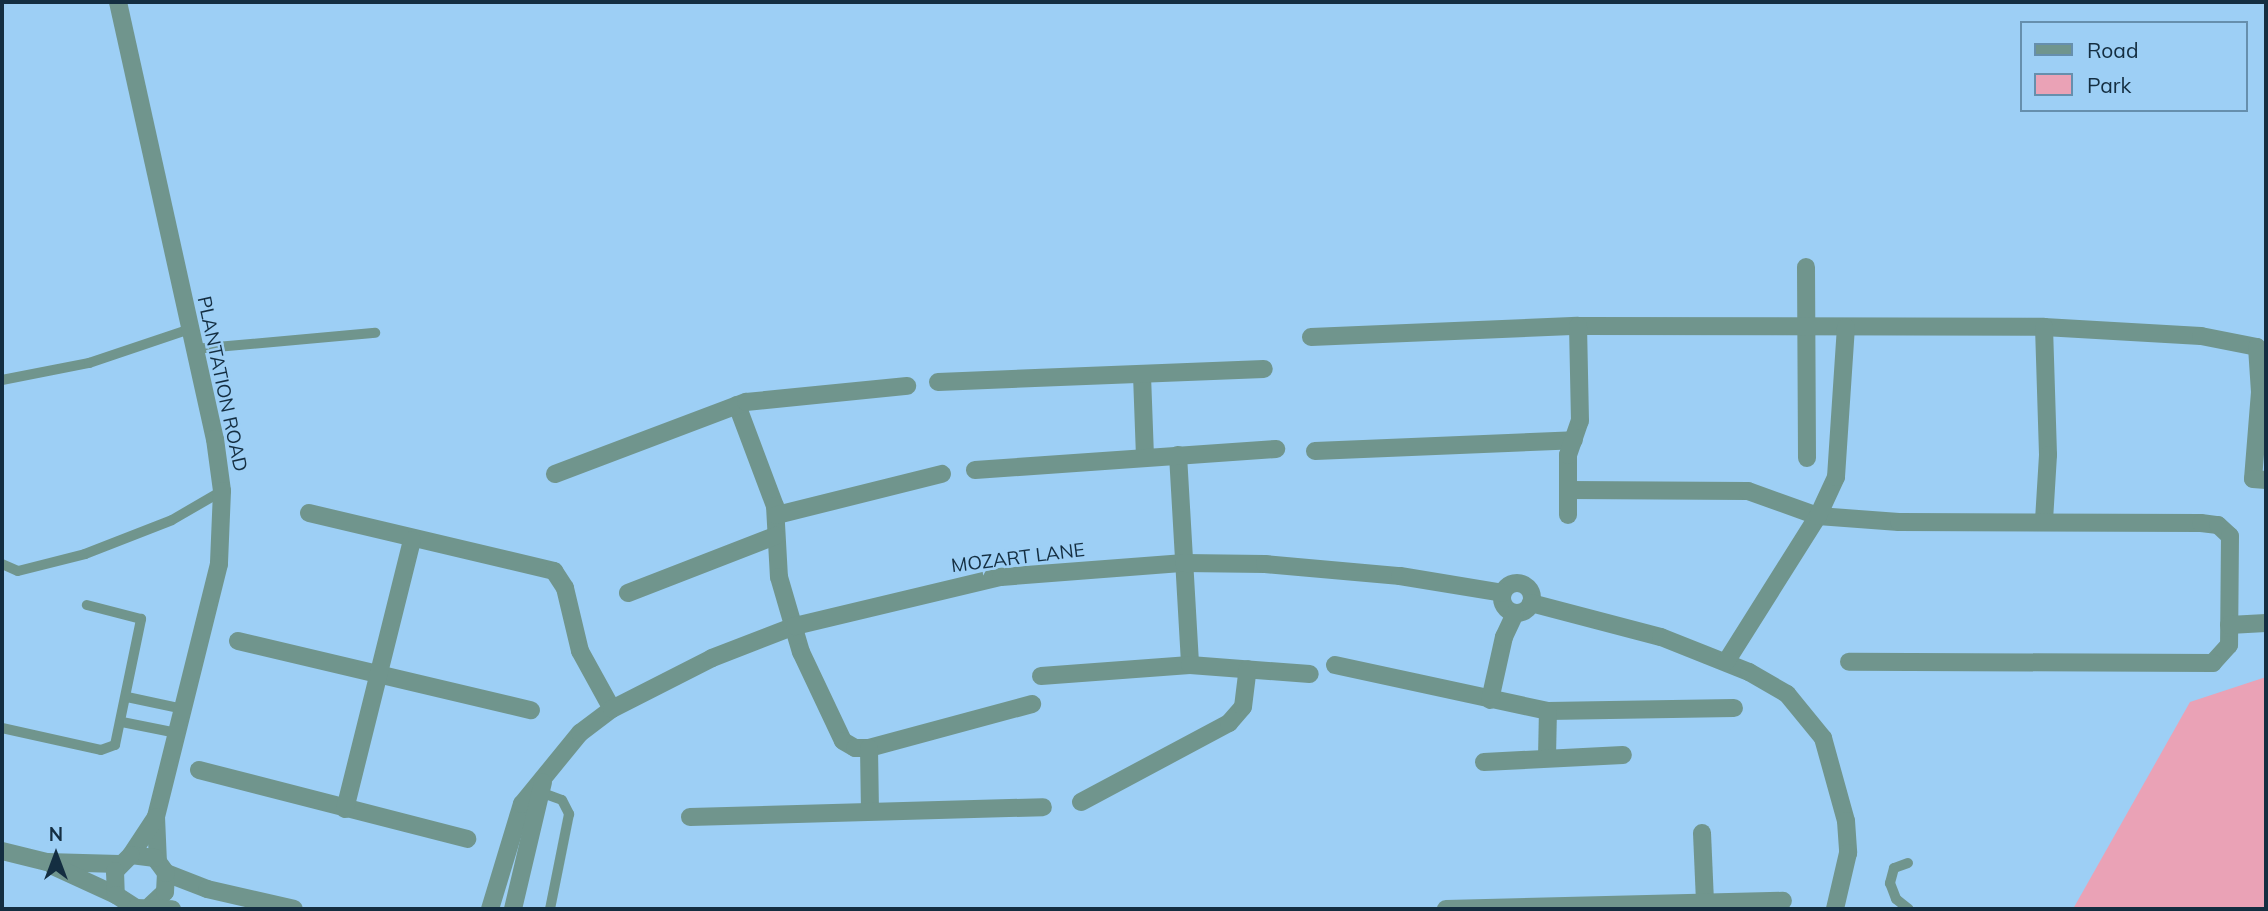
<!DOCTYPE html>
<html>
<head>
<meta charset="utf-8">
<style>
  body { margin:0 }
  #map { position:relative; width:2268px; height:911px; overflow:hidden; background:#9dcff5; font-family:Mulish,sans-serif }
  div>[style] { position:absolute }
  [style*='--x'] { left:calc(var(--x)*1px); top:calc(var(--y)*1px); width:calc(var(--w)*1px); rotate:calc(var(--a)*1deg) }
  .green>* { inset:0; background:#eaa2b6 }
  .lane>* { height:10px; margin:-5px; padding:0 5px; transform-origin:5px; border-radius:5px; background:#70958d }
  .street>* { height:18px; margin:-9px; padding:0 9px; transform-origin:9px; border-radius:9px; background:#70958d }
  .street>.ring { margin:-9px; padding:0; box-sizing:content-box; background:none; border:18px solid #70958d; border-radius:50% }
  span { translate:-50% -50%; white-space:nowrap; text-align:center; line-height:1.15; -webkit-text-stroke:5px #9dcff5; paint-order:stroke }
  .street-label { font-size:19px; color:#142e41 }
  .frame { position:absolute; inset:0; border:4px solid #142e41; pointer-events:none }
  .legend { position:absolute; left:2020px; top:21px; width:228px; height:91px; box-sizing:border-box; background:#9dcff5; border:2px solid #668fad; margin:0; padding:9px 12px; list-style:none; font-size:21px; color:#142e41 }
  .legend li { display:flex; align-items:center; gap:14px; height:35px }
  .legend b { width:35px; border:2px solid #668fad }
  .north { position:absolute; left:21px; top:820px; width:70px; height:70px; -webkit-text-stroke:5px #9dcff5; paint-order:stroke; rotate:0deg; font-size:19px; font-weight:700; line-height:28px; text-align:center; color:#142e41 }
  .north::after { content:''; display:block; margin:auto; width:24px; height:32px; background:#142e41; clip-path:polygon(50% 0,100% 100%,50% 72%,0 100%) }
</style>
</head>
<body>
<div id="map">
  <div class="green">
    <i style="clip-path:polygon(2266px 677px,2266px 909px,2073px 909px,2190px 702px)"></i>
  </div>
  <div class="lane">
    <i style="--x:194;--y:349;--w:182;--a:-5.1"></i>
    <i style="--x:2;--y:380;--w:89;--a:-11.1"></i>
    <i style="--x:89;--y:363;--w:107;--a:-18.6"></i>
    <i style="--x:2;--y:564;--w:17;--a:24"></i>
    <i style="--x:18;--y:571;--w:69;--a:-14.2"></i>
    <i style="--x:85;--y:554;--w:93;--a:-21.3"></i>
    <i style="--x:172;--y:520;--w:58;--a:-30.1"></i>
    <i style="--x:127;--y:697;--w:57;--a:12.1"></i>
    <i style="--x:122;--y:722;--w:56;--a:11.3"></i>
    <i style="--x:2;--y:728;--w:101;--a:12.5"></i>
    <i style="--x:101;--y:750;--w:15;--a:-20"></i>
    <i style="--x:115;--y:745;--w:129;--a:-78.3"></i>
    <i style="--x:141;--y:619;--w:56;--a:-165.5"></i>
    <i style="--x:540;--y:792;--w:23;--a:20"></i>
    <i style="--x:562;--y:800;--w:16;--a:63"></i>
    <i style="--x:569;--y:814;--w:97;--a:101.3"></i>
    <i style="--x:1908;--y:863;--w:15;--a:160"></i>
    <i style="--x:1894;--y:868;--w:16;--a:105"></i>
    <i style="--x:1890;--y:883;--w:17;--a:69"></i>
    <i style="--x:1896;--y:899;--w:16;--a:38"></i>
  </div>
  <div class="street">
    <i style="--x:118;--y:2;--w:448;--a:77.5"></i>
    <i style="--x:215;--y:439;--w:52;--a:82.3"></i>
    <i style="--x:222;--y:491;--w:73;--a:92.4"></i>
    <i style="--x:219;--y:564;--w:261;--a:104"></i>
    <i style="--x:156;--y:817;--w:45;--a:87.5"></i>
    <i style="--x:1806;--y:267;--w:191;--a:89.7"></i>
    <i style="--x:2044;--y:327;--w:157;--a:3.3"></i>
    <i style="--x:2201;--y:336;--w:57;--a:11.1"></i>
    <i style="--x:2257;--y:347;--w:45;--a:86.2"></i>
    <i style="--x:2260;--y:392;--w:87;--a:94.6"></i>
    <i style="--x:2253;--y:479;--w:13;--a:4"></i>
    <i style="--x:1311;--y:337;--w:267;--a:-2.4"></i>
    <i style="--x:1578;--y:326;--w:466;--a:0.1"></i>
    <i style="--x:2044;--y:327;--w:128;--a:88.2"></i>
    <i style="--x:2048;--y:455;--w:65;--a:93.5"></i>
    <i style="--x:1142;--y:375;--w:82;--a:87.9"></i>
    <i style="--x:938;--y:382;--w:326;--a:-2.3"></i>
    <i style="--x:737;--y:405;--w:108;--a:69.4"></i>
    <i style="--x:775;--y:506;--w:71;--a:86.8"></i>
    <i style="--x:779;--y:577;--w:78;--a:73.7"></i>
    <i style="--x:801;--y:652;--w:98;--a:64.7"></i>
    <i style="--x:843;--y:741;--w:14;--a:30"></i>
    <i style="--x:855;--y:748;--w:14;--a:0"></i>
    <i style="--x:869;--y:748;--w:169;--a:-15.1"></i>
    <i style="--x:1315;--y:451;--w:259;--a:-2.4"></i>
    <i style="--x:1178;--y:455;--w:210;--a:86.7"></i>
    <i style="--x:975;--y:470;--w:302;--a:-4"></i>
    <i style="--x:555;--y:474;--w:204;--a:-20.7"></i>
    <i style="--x:746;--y:402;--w:162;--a:-5.7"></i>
    <i style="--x:1568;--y:490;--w:180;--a:0.3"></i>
    <i style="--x:1748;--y:491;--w:74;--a:19.7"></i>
    <i style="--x:1818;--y:516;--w:81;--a:4.2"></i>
    <i style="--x:1899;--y:522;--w:302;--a:0.2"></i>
    <i style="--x:2201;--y:523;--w:17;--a:7"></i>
    <i style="--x:2218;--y:525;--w:16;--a:43"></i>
    <i style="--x:2230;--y:536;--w:109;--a:90.5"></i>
    <i style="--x:2229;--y:645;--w:24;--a:132"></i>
    <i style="--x:2213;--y:663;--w:364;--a:-179.8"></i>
    <i style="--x:309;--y:513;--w:252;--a:13.3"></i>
    <i style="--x:554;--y:571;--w:20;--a:57"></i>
    <i style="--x:565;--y:588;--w:65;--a:76.6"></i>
    <i style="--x:580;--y:651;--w:66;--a:61.1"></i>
    <i style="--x:777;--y:515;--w:170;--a:-14"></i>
    <i style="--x:1568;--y:515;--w:60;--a:-90"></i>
    <i style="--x:1568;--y:455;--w:36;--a:-71"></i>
    <i style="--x:1580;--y:421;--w:95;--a:-91.2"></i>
    <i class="ring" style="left:1502px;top:583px;width:12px;height:12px"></i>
    <i style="--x:628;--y:593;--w:158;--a:-21.2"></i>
    <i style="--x:1531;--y:603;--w:134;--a:14.7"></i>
    <i style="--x:1661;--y:637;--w:95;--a:21.7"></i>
    <i style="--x:1749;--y:672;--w:44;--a:30.1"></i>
    <i style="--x:1787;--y:694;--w:57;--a:50.7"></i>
    <i style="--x:1823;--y:738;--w:86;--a:74.5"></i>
    <i style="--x:1846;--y:821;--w:32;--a:86"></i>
    <i style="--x:1848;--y:853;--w:57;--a:103.1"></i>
    <i style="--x:2229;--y:625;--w:37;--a:-3"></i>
    <i style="--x:238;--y:641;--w:301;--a:13.3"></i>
    <i style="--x:1726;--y:662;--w:173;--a:-57.8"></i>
    <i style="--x:1818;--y:516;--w:43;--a:-65.2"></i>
    <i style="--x:1836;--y:477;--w:150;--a:-86.2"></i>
    <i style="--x:1335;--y:665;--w:218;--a:12.2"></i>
    <i style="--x:1548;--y:711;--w:186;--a:-0.9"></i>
    <i style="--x:1041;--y:676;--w:149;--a:-4.2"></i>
    <i style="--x:1190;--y:665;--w:120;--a:4.3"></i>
    <i style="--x:1490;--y:700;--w:65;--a:-77.5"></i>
    <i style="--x:1504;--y:637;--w:26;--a:-65"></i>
    <i style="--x:869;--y:748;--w:61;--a:89.1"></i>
    <i style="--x:1547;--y:757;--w:46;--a:-88.8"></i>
    <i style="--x:1484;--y:762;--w:139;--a:-2.9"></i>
    <i style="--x:199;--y:770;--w:277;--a:14.4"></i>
    <i style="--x:1081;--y:802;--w:168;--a:-28.1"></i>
    <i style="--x:1229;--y:723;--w:21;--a:-49"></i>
    <i style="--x:1243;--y:707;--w:38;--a:-83"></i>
    <i style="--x:345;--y:809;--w:277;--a:-76"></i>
    <i style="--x:690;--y:817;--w:353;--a:-1.6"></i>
    <i style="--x:1702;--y:833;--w:70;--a:87.5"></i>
    <i style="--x:2;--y:851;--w:46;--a:13.7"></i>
    <i style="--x:47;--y:862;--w:72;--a:1.6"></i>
    <i style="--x:131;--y:855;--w:45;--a:-56.7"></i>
    <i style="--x:53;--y:866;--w:69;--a:24.7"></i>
    <i style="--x:166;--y:873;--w:44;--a:21.3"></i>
    <i style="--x:207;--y:889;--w:89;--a:12.9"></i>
    <i style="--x:151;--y:905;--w:19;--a:-43"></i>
    <i style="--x:165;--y:892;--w:19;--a:-87"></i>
    <i style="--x:166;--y:873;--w:19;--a:-126"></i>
    <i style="--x:155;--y:858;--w:24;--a:-173"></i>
    <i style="--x:131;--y:855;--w:23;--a:135"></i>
    <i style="--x:115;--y:871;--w:24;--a:88"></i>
    <i style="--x:116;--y:895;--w:24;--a:33"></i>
    <i style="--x:136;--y:908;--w:36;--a:2"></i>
    <i style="--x:490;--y:909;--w:110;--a:-73.1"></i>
    <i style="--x:522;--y:804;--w:92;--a:-50.8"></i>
    <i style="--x:580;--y:733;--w:40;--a:-37"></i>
    <i style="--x:612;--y:709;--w:112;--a:-27"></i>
    <i style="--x:712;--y:658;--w:89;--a:-21.1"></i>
    <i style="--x:795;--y:626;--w:212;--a:-13.4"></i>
    <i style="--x:1001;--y:577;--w:184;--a:-4.4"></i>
    <i style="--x:1184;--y:563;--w:81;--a:0.7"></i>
    <i style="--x:1265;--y:564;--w:136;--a:5.1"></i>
    <i style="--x:1400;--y:576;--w:104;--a:9.4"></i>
    <i style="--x:513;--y:909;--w:130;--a:-76.7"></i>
    <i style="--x:1446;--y:909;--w:337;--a:-1.4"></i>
  </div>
  <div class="street-label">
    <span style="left:222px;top:384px;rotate:78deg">PLANTATION ROAD</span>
    <span style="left:1018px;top:558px;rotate:-7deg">MOZART LANE</span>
  </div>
  <div class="frame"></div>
  <ul class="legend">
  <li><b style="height:9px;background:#70958d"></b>Road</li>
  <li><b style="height:19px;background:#eaa2b6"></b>Park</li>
  </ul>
  <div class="north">N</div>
</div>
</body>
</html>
